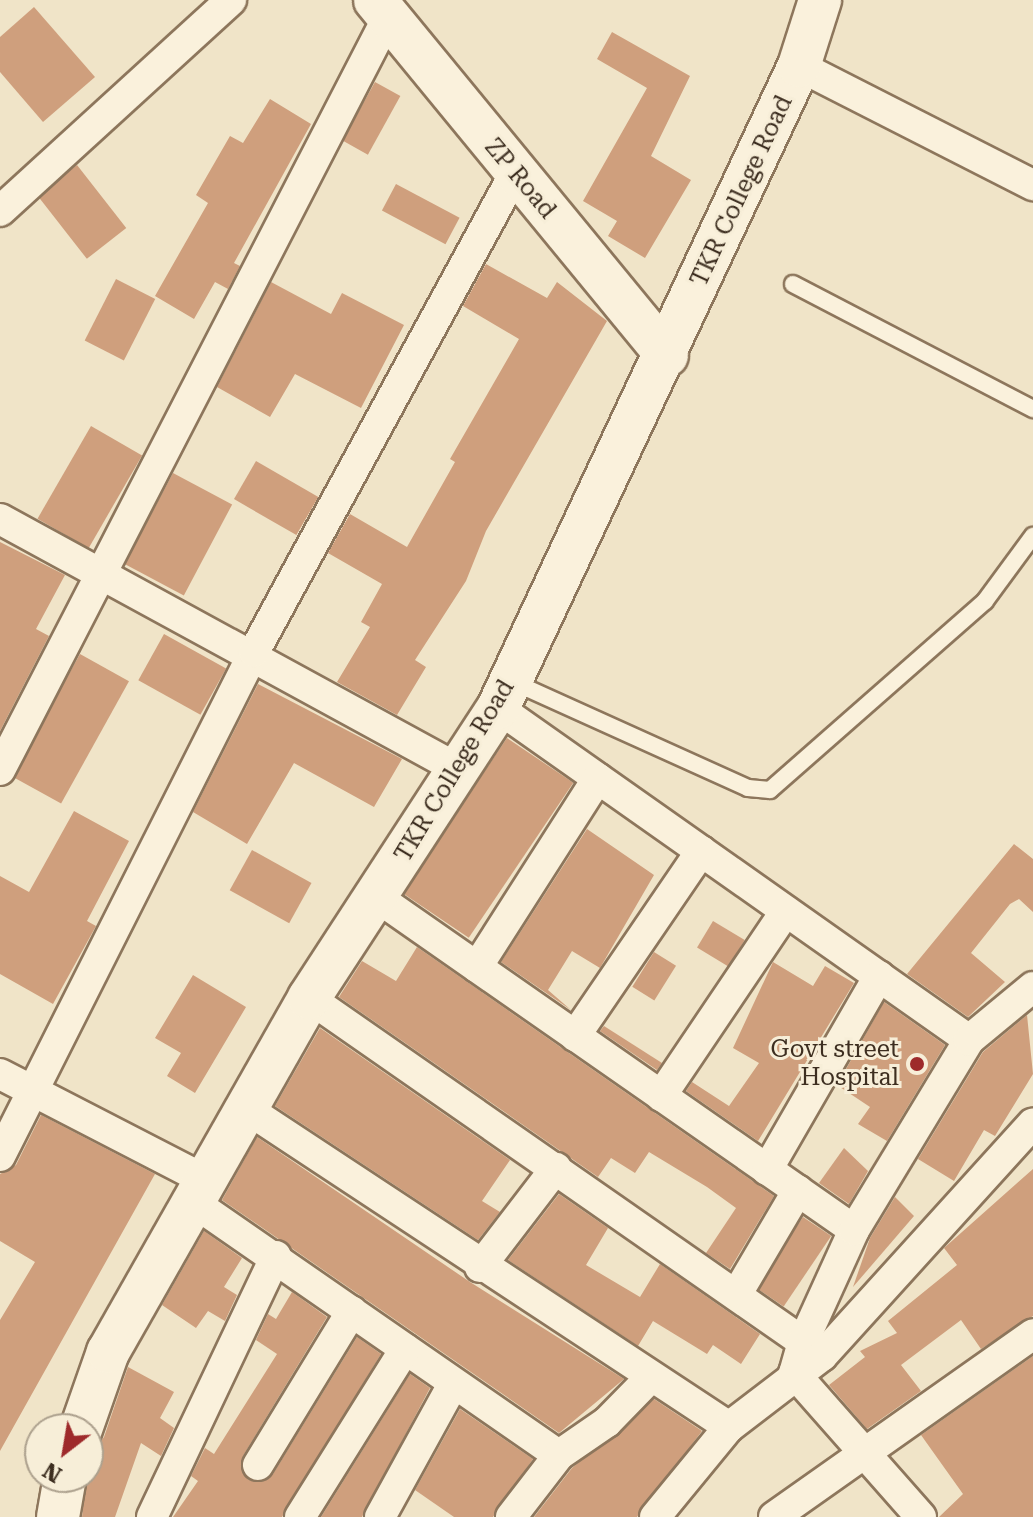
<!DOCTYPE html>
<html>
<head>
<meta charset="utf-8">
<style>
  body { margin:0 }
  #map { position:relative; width:1033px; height:1517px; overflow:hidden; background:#f0e4c8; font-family:"Roboto Serif",serif }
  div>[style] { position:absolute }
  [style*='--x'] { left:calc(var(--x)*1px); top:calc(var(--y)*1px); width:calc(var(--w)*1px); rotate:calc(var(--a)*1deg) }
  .building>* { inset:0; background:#cf9f7d; transform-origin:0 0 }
  .roads { filter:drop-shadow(2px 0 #8d765c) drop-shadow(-2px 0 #8d765c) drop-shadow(0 2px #8d765c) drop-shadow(0 -2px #8d765c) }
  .lane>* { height:16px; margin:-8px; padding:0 8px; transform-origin:8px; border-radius:8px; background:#faf1dc }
  .street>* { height:30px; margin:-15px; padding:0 15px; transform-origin:15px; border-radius:15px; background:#faf1dc }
  .secondary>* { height:42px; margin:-21px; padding:0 21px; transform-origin:21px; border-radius:21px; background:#faf1dc }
  .dots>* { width:22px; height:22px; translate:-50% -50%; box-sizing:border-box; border:4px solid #f7eed8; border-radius:50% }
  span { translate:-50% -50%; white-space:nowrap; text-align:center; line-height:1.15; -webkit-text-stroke:6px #f7eed8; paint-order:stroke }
  .street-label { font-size:24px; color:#3d2e20 }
  .poi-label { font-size:24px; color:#3d2e20 }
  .right { translate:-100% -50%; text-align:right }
  .north { position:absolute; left:24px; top:1413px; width:80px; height:80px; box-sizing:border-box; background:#f7eed8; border:2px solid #ada18e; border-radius:50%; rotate:211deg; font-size:22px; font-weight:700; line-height:32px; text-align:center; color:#3d2e20 }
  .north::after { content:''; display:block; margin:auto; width:28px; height:36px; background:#9e2a2b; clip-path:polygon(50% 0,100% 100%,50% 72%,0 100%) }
</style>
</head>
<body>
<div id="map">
  <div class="building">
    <i style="clip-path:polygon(34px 7px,95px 77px,43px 122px,0 72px,0 37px)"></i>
    <i style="clip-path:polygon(612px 32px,690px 76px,651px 156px,691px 180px,645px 258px,608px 236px,617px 221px,583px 201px,647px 88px,597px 59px)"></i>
    <i style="left:375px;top:82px;width:29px;height:67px;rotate:29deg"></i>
    <i style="clip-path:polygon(270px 99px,311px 124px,234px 263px,240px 266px,228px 289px,215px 282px,194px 319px,155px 296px,208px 203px,196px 195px,230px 136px,243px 143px)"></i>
    <i style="left:77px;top:165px;width:80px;height:50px;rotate:52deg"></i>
    <i style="left:396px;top:184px;width:72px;height:30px;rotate:28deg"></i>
    <i style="clip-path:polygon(486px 264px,547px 298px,557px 282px,607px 321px,486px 531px,466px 581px,415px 660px,426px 667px,397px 715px,337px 682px,370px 627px,361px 622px,382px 584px,328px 553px,350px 514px,407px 547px,455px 462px,450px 459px,519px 339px,463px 306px)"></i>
    <i style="left:116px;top:279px;width:44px;height:69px;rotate:27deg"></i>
    <i style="clip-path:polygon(271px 282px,331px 314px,342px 293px,404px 325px,361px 408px,295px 374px,270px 417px,217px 387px)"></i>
    <i style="left:91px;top:426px;width:59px;height:107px;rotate:30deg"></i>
    <i style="left:256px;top:461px;width:72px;height:44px;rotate:30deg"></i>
    <i style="left:173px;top:473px;width:67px;height:103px;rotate:28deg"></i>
    <i style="clip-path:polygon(0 542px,65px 575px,36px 629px,49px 636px,0 731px)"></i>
    <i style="left:164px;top:634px;width:71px;height:53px;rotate:29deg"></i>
    <i style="left:80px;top:654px;width:56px;height:140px;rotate:29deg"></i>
    <i style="clip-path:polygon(258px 684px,402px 759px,374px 807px,294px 763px,247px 844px,193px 812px)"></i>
    <i style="left:507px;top:738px;width:80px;height:187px;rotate:34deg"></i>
    <i style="clip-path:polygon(74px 811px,129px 841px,87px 921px,96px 926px,53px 1004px,0 974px,0 876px,29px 892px)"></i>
    <i style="clip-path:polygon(587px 829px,654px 875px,600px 968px,572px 951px,548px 990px,571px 1010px,501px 962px)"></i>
    <i style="clip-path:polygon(1014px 844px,1033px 859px,1033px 912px,1019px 899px,1010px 904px,971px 953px,1005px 982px,968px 1017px,907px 974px)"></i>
    <i style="left:252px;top:850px;width:68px;height:46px;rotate:29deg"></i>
    <i style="left:713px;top:921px;width:37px;height:31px;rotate:31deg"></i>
    <i style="clip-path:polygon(417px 947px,774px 1196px,730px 1269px,706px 1253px,736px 1208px,707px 1187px,649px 1152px,635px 1173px,611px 1158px,598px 1177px,339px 997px,362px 961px,396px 981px)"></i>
    <i style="left:654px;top:952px;width:26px;height:41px;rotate:32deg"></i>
    <i style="clip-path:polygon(773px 962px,813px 986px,825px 966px,854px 983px,758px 1141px,686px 1091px,692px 1082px,729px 1106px,759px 1063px,733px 1048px)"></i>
    <i style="clip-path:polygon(193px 975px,246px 1007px,195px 1093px,167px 1076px,181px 1053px,155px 1038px)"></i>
    <i style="clip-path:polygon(884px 1002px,945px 1045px,887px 1141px,858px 1124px,870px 1107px,837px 1085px)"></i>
    <i style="clip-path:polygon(1027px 1015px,1033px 1074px,995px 1136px,984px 1130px,954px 1181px,918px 1159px,983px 1052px)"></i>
    <i style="clip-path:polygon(604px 1026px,662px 1063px,657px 1070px,600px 1031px)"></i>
    <i style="clip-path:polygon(320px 1028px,510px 1160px,482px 1201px,500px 1212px,478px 1240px,275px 1106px)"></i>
    <i style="clip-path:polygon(41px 1115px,155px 1174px,0 1451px,0 1320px,35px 1262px,0 1241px,0 1174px,16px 1165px)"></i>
    <i style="clip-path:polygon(257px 1137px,470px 1282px,624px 1379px,559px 1433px,222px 1200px)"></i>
    <i style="clip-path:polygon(844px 1148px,868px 1171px,849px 1204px,819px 1183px)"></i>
    <i style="clip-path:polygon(1033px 1169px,1033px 1316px,981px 1349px,961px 1320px,901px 1365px,921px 1391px,867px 1429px,829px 1385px,865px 1357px,860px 1351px,897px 1333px,888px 1321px,957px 1265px,944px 1248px)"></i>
    <i style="clip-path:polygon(559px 1194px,608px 1228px,586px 1265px,640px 1297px,660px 1264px,760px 1334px,741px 1364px,713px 1345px,707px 1354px,653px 1321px,638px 1346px,508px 1260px)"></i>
    <i style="clip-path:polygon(895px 1197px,914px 1216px,853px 1287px,870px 1238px)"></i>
    <i style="left:803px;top:1217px;width:34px;height:85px;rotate:34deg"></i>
    <i style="clip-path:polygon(204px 1231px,242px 1258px,224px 1287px,237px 1295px,225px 1321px,208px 1311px,196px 1328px,162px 1305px)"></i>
    <i style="clip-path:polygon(292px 1292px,327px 1317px,243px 1456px,248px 1480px,273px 1474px,357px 1337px,381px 1354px,282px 1517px,173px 1517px,198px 1481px,191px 1476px,205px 1448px,214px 1454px,277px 1354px,256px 1340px,268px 1314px,276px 1319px)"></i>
    <i style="clip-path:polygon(1033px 1356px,1033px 1517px,939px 1517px,963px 1494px,921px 1435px)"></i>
    <i style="clip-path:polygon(128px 1367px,174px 1392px,160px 1418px,174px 1428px,161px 1456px,141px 1443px,115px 1517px,82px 1517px,88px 1458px,104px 1437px)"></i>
    <i style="clip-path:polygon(410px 1374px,430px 1388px,362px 1517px,321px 1517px)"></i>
    <i style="clip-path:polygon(654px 1399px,702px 1431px,637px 1517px,534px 1517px,572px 1468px)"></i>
    <i style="clip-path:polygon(460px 1409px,533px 1459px,493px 1517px,454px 1517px,415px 1490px)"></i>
  </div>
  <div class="roads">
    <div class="lane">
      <i style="--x:793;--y:284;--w:271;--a:27.5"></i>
      <i style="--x:511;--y:681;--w:260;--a:24.3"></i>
      <i style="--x:748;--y:788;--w:22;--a:5"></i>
      <i style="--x:770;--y:790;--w:286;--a:-41.3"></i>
      <i style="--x:985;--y:601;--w:81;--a:-53.6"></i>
    </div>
    <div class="street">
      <i style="--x:799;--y:66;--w:263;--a:27"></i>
      <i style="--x:0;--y:211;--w:313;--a:-42.4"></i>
      <i style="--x:0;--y:519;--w:524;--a:28.62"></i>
      <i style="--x:498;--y:708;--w:576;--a:35.18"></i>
      <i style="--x:0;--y:770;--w:847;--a:-62.74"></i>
      <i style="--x:378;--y:898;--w:580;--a:34.89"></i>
      <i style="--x:477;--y:967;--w:224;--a:-57.4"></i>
      <i style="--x:309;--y:998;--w:602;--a:34.85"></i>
      <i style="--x:803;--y:1342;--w:32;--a:106"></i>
      <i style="--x:794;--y:1373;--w:192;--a:48.6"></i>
      <i style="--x:575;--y:1036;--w:224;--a:-55.7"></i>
      <i style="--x:0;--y:1074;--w:233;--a:27.3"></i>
      <i style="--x:661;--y:1096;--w:223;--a:-56"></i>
      <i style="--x:250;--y:1111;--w:574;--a:33.41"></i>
      <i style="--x:0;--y:1156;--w:564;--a:-63.25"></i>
      <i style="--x:254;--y:652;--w:545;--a:-61.41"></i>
      <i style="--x:767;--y:1170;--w:224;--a:-60"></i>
      <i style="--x:196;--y:1204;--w:441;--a:34.7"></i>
      <i style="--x:480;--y:1267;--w:125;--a:-52.5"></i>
      <i style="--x:738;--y:1292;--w:118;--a:-59.5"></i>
      <i style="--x:803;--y:1342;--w:123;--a:-65.5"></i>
      <i style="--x:854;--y:1230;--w:222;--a:-58.8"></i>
      <i style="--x:969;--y:1040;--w:83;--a:-39.6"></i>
      <i style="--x:258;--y:1465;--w:180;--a:-58.6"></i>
      <i style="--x:152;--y:1517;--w:289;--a:-64.6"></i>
      <i style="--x:300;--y:1517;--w:198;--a:-58"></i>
      <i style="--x:380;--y:1517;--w:149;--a:-61.2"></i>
      <i style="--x:511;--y:1517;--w:78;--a:-52.3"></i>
      <i style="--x:559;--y:1455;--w:58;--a:-34.5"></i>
      <i style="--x:607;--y:1422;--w:62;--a:-45.7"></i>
      <i style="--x:655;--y:1517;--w:117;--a:-50.6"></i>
      <i style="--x:729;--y:1427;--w:117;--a:-37.4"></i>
      <i style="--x:822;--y:1356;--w:314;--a:-47.8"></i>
      <i style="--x:774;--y:1517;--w:317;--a:-35.2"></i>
    </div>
    <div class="secondary">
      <i style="--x:375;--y:0;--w:460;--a:50.6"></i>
      <i style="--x:81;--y:1429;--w:82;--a:-70.7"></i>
      <i style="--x:108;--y:1352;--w:407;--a:-60.4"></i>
      <i style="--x:309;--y:998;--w:346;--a:-56.9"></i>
      <i style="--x:498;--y:708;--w:709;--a:-64.88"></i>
      <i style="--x:799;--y:66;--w:69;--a:-72.3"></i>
      <i style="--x:58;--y:1517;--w:41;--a:-80.1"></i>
    </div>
  </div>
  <div class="dots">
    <i style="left:917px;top:1064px;background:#9e2a2b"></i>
  </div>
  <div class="street-label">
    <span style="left:520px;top:179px;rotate:50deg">ZP Road</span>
    <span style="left:742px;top:191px;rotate:-65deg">TKR College Road</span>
    <span style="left:455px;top:771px;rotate:-59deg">TKR College Road</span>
  </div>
  <div class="poi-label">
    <span class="right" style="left:899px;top:1064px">Govt street<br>Hospital</span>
  </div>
  <div class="north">N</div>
</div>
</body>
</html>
